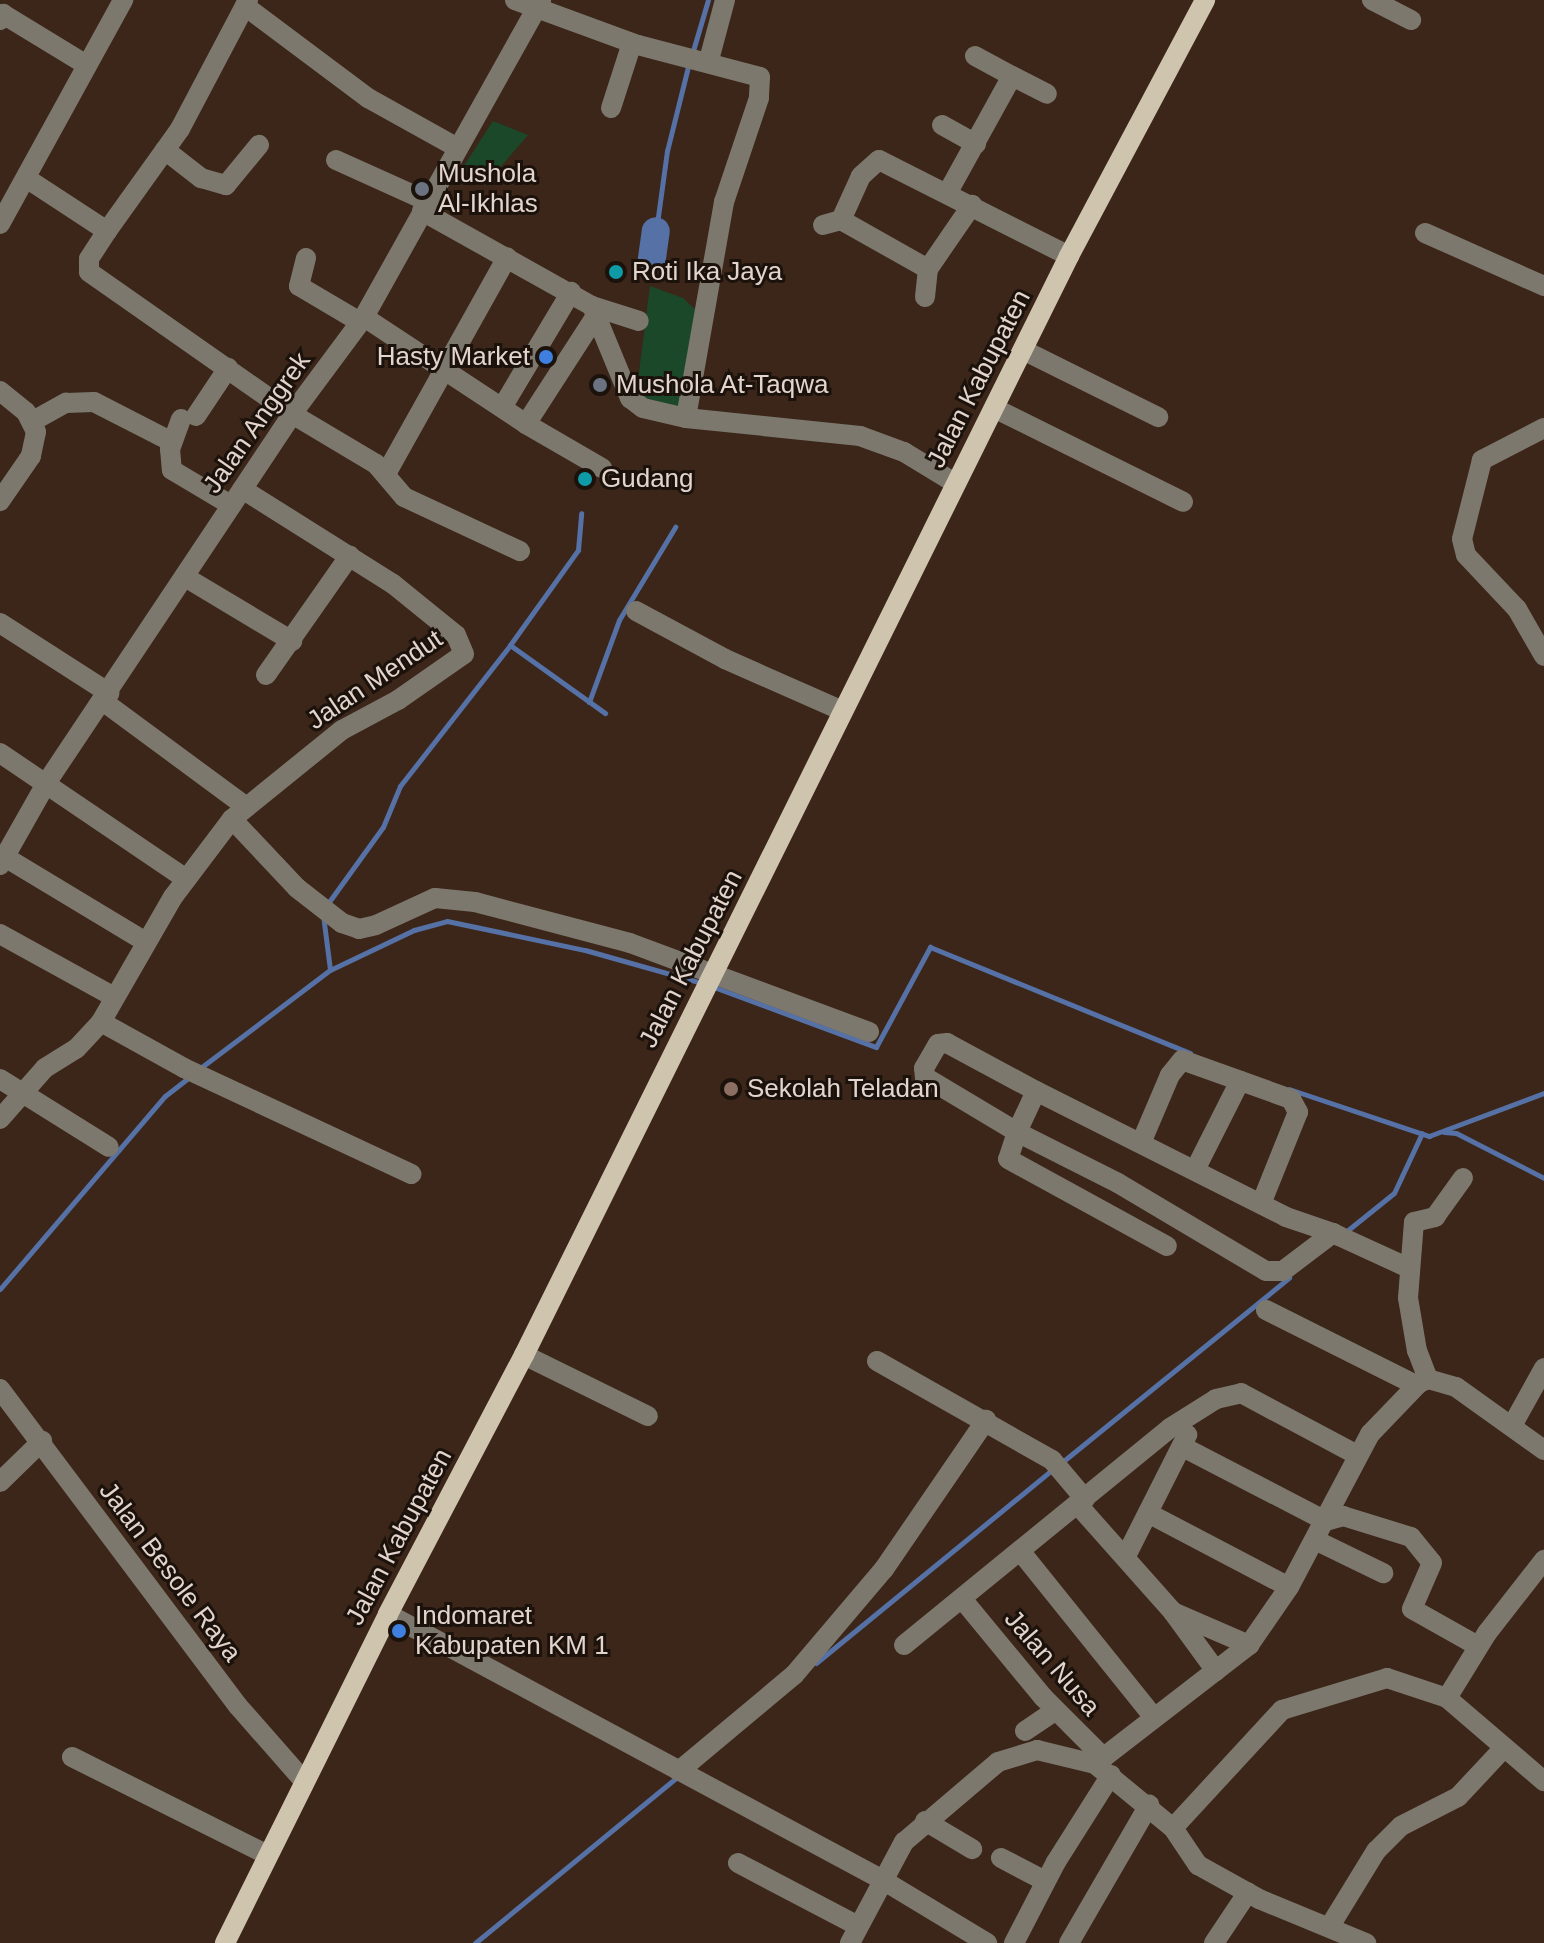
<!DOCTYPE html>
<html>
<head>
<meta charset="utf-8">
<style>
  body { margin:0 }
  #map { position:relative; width:1544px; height:1943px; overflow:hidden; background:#3b2619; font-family:Helvetica,sans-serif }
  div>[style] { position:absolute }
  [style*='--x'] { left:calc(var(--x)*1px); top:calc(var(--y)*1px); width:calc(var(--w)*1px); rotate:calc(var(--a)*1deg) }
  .green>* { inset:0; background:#1b4829 }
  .stream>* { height:5px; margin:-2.5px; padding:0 2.5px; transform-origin:2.5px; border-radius:2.5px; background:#5671a6 }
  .river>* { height:28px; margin:-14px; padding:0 14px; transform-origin:14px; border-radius:14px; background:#5671a6 }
  .minor>* { height:20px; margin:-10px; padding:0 10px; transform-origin:10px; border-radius:10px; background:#7d786d }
  .major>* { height:20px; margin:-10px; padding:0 10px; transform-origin:10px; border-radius:10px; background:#cfc4ae }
  .dots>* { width:22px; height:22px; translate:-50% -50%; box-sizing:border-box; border:4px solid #1b120c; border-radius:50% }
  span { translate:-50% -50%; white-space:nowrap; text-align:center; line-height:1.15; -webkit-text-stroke:6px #1b120c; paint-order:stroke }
  .poi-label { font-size:26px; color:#e3d5cd }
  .left { translate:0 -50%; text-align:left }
  .right { translate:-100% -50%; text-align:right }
  .street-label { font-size:26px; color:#e3d5cd }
</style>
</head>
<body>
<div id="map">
  <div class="green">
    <i style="clip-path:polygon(493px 121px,528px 135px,485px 185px,462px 169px)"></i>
    <i style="clip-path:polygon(650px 286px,683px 298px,696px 310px,681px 407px,636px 396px)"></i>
  </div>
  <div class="stream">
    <i style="--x:692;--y:54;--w:56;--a:-73.5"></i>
    <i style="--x:656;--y:231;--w:81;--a:-82.2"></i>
    <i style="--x:667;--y:151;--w:91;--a:-76"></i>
    <i style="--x:510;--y:645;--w:117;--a:-54.4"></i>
    <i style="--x:578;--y:550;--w:37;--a:-85"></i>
    <i style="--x:589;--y:702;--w:87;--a:-69.9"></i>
    <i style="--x:619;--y:620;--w:109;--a:-58.9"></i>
    <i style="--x:326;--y:906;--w:97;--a:-54.2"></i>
    <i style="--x:383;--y:827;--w:44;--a:-67.5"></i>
    <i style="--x:400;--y:786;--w:179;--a:-52"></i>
    <i style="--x:510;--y:645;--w:117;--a:35.6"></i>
    <i style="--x:323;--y:915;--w:55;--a:82.7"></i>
    <i style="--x:711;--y:986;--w:176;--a:20.3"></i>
    <i style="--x:876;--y:1047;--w:114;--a:-61.6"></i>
    <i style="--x:930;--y:947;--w:281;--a:22.2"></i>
    <i style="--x:199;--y:1069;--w:164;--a:-37.1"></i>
    <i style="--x:330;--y:970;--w:93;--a:-25.5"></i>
    <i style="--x:414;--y:930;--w:34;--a:-15"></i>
    <i style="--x:447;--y:921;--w:141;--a:11.9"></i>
    <i style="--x:585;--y:950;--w:122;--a:15.8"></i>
    <i style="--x:1289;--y:1089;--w:148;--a:18.6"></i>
    <i style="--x:1429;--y:1136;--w:123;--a:-20.5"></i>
    <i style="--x:1444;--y:1132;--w:12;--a:5"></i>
    <i style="--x:1456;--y:1133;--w:99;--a:27.1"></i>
    <i style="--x:1343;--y:1234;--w:65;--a:-38.8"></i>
    <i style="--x:1394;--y:1193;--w:66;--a:-65"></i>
    <i style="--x:0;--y:1289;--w:254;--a:-49.5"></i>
    <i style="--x:165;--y:1096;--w:33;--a:-38"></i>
    <i style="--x:1061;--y:1463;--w:294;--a:-39.1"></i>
    <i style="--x:816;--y:1663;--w:306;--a:-39.3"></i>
    <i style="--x:475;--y:1943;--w:263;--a:-39.4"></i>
  </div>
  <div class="river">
    <i style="--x:652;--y:258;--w:27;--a:-82"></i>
  </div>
  <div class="minor">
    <i style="--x:248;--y:0;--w:146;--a:117.8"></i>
    <i style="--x:180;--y:129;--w:125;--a:125.6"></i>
    <i style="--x:107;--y:231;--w:33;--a:123"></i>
    <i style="--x:89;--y:259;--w:13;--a:90"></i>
    <i style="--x:89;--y:272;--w:248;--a:35"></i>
    <i style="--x:292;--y:414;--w:98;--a:30.8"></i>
    <i style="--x:376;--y:464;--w:43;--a:49.7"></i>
    <i style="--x:404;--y:497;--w:128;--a:25"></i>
    <i style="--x:515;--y:0;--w:131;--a:20.1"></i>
    <i style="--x:638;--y:45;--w:126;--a:14.7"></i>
    <i style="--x:760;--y:77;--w:21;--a:93"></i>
    <i style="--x:759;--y:98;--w:110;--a:108.6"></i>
    <i style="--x:724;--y:202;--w:219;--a:100"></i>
    <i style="--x:1372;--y:0;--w:44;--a:27.1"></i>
    <i style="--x:245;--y:6;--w:154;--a:36.8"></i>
    <i style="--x:368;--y:98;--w:101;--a:29.1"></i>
    <i style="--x:0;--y:20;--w:7;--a:-63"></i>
    <i style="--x:3;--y:14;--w:96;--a:31.4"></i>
    <i style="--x:975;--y:56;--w:42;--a:28.4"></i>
    <i style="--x:709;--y:60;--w:62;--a:-75.1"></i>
    <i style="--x:611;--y:108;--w:68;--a:-72.1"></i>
    <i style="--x:942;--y:125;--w:39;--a:29"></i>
    <i style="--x:165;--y:150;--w:46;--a:37.9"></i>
    <i style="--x:201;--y:178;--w:26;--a:16"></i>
    <i style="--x:226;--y:185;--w:52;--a:-50.5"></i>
    <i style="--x:336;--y:160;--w:100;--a:24.3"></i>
    <i style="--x:26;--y:178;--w:97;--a:33.2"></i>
    <i style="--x:948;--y:192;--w:132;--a:-61.1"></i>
    <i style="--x:1012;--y:76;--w:39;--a:27"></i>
    <i style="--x:422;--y:211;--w:195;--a:29.2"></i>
    <i style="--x:592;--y:306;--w:49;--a:17.7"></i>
    <i style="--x:841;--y:220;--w:48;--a:-65.6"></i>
    <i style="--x:861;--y:176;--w:24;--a:-42"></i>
    <i style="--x:879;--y:160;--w:213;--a:26.8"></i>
    <i style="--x:0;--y:224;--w:256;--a:-61.2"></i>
    <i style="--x:823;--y:225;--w:19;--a:-16"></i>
    <i style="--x:841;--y:220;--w:100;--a:29.4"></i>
    <i style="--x:928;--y:269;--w:78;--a:-55.5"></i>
    <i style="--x:1425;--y:233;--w:130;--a:24"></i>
    <i style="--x:306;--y:258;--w:29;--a:104"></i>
    <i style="--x:299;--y:286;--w:71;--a:30.5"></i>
    <i style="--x:925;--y:297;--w:28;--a:-84"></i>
    <i style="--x:592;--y:306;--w:100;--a:67.6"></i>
    <i style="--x:630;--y:398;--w:16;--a:38"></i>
    <i style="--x:643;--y:408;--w:44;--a:13.1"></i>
    <i style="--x:686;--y:418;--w:175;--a:5.9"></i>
    <i style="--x:860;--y:436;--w:47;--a:20"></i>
    <i style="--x:904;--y:452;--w:60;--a:31.3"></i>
    <i style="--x:364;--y:317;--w:194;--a:33.4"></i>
    <i style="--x:526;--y:424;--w:88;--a:30.1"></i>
    <i style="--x:1023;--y:350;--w:151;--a:26.4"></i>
    <i style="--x:0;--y:391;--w:33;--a:39"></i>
    <i style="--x:26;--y:412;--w:22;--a:63"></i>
    <i style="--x:36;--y:432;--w:25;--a:102"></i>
    <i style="--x:31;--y:456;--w:55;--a:124.6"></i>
    <i style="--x:503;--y:406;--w:133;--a:-59.2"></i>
    <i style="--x:994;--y:408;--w:211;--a:26.4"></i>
    <i style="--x:196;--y:416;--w:58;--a:-56.3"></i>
    <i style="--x:181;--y:419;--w:32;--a:110"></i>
    <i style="--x:170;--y:449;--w:21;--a:85"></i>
    <i style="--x:172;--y:470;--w:69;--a:30.7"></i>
    <i style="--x:33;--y:421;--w:38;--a:-29"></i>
    <i style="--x:66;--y:403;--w:28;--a:-2"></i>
    <i style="--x:94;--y:402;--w:88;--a:27.1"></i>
    <i style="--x:526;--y:424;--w:129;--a:-57.1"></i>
    <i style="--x:1544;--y:428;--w:70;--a:152.7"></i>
    <i style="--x:1482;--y:460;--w:81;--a:104.2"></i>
    <i style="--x:1462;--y:539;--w:16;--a:76"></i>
    <i style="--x:1466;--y:555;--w:74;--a:46.6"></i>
    <i style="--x:1517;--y:609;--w:54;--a:60.1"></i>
    <i style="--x:387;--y:472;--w:246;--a:-60.8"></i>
    <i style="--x:185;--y:577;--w:125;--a:30.9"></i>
    <i style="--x:636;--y:611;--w:101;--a:28.3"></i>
    <i style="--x:725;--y:659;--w:129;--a:23.8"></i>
    <i style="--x:0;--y:623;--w:130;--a:32.7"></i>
    <i style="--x:266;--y:675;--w:146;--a:-55"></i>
    <i style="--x:104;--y:702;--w:175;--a:36.4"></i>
    <i style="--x:0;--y:753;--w:225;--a:34.1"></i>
    <i style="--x:232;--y:819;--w:95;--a:46.7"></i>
    <i style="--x:297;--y:888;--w:57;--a:37.9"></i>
    <i style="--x:342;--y:923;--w:18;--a:19"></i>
    <i style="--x:359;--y:929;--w:17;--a:-13"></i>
    <i style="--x:376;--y:925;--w:65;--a:-24.6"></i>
    <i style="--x:435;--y:898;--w:40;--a:5.7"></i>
    <i style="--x:475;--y:902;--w:160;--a:14.8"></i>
    <i style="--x:630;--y:943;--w:255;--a:20.4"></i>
    <i style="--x:5;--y:857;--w:165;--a:31.1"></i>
    <i style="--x:0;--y:865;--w:95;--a:-60.5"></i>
    <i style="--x:47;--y:782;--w:442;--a:-56.3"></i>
    <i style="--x:292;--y:414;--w:121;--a:-53.4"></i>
    <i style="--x:364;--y:317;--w:363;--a:-60.8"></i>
    <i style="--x:0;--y:934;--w:130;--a:28.9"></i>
    <i style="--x:101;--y:1022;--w:95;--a:29"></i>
    <i style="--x:184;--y:1068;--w:251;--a:25"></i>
    <i style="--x:0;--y:1079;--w:128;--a:32"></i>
    <i style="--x:1036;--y:1091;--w:101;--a:-151.7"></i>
    <i style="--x:947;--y:1043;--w:9;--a:174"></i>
    <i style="--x:938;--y:1044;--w:28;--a:120"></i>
    <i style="--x:924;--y:1068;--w:9;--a:84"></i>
    <i style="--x:925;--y:1077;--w:107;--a:30.9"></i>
    <i style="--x:1017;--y:1132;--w:28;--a:108"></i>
    <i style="--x:1008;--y:1159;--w:181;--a:28.7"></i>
    <i style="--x:0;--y:1119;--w:68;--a:-48.6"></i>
    <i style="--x:45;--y:1068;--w:36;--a:-32"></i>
    <i style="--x:76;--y:1049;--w:37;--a:-47"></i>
    <i style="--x:101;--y:1022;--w:144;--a:-60.1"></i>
    <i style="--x:173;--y:897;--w:98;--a:-52.9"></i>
    <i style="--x:232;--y:819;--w:141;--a:-39"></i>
    <i style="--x:342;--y:730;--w:64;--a:-28.2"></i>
    <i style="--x:398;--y:700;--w:80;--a:-34.9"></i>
    <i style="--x:464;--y:654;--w:21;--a:-113"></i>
    <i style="--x:456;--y:635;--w:81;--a:-141"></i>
    <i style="--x:393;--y:584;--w:178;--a:-147.8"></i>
    <i style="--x:1141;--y:1143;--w:74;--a:-66.9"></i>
    <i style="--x:1170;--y:1075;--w:19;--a:-51"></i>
    <i style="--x:1182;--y:1060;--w:116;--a:19.7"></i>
    <i style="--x:1291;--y:1099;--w:15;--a:62"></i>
    <i style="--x:1298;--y:1112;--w:99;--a:111.9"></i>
    <i style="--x:1195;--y:1170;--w:100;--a:-63.2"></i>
    <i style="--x:1333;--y:1233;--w:63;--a:142.8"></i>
    <i style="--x:1283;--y:1271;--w:17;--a:180"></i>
    <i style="--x:1266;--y:1271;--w:172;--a:-149.3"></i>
    <i style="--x:1118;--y:1183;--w:113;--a:-153.2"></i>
    <i style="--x:1017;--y:1132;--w:45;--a:-65.1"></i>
    <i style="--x:1036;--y:1091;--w:280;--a:26.7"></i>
    <i style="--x:1286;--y:1217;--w:50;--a:18.8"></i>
    <i style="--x:1333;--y:1233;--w:7;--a:27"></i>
    <i style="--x:1339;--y:1236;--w:77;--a:24.6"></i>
    <i style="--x:1266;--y:1310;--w:168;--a:26.6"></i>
    <i style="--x:524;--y:1355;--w:138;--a:26.2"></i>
    <i style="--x:877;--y:1361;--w:201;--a:29.5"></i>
    <i style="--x:1052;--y:1460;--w:51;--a:49.8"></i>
    <i style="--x:1428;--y:1379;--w:30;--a:-111"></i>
    <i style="--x:1417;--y:1351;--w:54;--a:-99.6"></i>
    <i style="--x:1408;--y:1298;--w:76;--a:-85.5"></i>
    <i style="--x:1414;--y:1222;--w:22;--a:-13"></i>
    <i style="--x:1435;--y:1217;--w:48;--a:-54.3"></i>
    <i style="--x:0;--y:1389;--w:396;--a:53.1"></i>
    <i style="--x:238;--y:1706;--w:100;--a:48.7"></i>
    <i style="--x:1513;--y:1424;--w:64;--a:-61"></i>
    <i style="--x:1183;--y:1447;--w:161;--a:27.4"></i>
    <i style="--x:1326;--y:1521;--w:18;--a:-16"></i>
    <i style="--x:1343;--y:1516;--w:71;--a:17.2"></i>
    <i style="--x:1411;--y:1537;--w:33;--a:51"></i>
    <i style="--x:1432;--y:1563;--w:50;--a:113.5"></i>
    <i style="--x:1412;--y:1609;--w:76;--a:29.3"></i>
    <i style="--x:0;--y:1482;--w:59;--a:-44.3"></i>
    <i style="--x:1078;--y:1505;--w:143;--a:48.4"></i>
    <i style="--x:1173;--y:1612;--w:73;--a:53.9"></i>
    <i style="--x:1148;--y:1513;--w:159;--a:27.7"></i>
    <i style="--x:1315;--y:1540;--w:76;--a:25.9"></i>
    <i style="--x:1021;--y:1552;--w:211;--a:51.2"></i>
    <i style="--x:1126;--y:1556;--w:136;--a:-63.2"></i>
    <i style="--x:963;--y:1600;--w:126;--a:50.5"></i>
    <i style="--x:1043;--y:1697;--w:86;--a:45"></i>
    <i style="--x:1175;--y:1613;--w:81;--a:23.4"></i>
    <i style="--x:388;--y:1614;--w:560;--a:28.26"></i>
    <i style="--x:881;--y:1879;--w:124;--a:31.1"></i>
    <i style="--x:904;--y:1645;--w:343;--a:-39.2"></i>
    <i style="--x:1170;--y:1428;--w:54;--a:-32.2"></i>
    <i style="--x:1216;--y:1399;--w:26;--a:-13"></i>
    <i style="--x:1241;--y:1393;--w:132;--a:28.1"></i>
    <i style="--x:1447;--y:1698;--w:128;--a:40.6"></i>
    <i style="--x:1025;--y:1731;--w:36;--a:-34"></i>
    <i style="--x:72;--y:1757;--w:219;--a:26.6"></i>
    <i style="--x:1095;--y:1764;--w:101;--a:39.4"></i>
    <i style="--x:1173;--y:1828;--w:161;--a:-47.3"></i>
    <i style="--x:1282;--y:1710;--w:110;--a:-16.9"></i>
    <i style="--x:1387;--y:1678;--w:63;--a:18.4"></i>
    <i style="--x:1447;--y:1698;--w:76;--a:-58.4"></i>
    <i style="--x:1487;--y:1633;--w:93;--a:-52"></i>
    <i style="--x:679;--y:1771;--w:150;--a:-39.9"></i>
    <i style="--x:794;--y:1675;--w:139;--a:-49.7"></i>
    <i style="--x:884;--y:1569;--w:181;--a:-55.6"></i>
    <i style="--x:925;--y:1821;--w:55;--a:30.8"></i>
    <i style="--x:1173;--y:1828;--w:45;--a:56"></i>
    <i style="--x:1198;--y:1865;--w:70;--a:29.1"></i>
    <i style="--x:1259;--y:1899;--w:116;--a:22.4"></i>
    <i style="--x:1001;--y:1858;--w:50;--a:27.6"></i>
    <i style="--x:738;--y:1863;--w:136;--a:27.7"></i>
    <i style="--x:1330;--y:1926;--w:88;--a:-58.5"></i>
    <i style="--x:1376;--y:1851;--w:35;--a:-45"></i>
    <i style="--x:1401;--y:1826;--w:64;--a:-27"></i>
    <i style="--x:1458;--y:1797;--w:64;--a:-46.9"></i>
    <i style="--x:850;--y:1943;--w:115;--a:-61.9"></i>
    <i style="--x:904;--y:1842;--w:123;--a:-40.4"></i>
    <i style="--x:998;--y:1762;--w:41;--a:-17.1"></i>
    <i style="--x:1037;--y:1750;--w:60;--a:13.6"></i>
    <i style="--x:1095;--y:1764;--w:195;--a:-37.7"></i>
    <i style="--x:1249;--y:1645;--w:70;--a:-55.4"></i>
    <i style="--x:1289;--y:1587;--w:173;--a:-62.1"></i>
    <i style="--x:1370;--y:1434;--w:71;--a:-46.1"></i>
    <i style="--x:1419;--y:1383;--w:10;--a:-24"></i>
    <i style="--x:1428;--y:1379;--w:29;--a:16"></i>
    <i style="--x:1456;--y:1387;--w:108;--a:35.6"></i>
    <i style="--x:1014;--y:1943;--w:91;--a:-62.6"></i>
    <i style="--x:1056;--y:1862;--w:103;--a:-57.7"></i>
    <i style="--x:1069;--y:1943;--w:160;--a:-59.9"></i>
    <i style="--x:1214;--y:1943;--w:61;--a:-56.3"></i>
  </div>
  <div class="major">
    <i style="--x:225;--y:1943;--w:367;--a:-63.6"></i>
    <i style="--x:388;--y:1614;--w:293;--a:-62.3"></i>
    <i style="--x:524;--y:1355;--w:1227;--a:-63.62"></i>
    <i style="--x:1069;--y:256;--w:290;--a:-62"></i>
  </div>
  <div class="dots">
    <i style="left:422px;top:189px;background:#6b7280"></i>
    <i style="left:616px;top:272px;background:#0f9aa8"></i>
    <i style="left:546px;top:357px;background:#3f7fe0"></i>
    <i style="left:600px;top:385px;background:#6b7280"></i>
    <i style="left:585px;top:479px;background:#0f9aa8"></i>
    <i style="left:731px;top:1089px;background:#8d6e63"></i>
    <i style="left:399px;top:1631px;background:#3f7fe0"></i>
  </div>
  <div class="poi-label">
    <span class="left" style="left:438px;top:189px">Mushola<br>Al-Ikhlas</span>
    <span class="left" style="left:632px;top:272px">Roti Ika Jaya</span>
    <span class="right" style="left:530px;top:357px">Hasty Market</span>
    <span class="left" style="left:616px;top:385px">Mushola At-Taqwa</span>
    <span class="left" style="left:601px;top:479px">Gudang</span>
    <span class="left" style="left:747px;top:1089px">Sekolah Teladan</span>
    <span class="left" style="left:415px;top:1631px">Indomaret<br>Kabupaten KM 1</span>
  </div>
  <div class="street-label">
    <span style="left:979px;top:379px;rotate:-63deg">Jalan Kabupaten</span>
    <span style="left:257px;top:423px;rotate:-55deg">Jalan Anggrek</span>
    <span style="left:375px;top:680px;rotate:-34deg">Jalan Mendut</span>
    <span style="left:691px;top:959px;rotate:-63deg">Jalan Kabupaten</span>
    <span style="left:399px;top:1537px;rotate:-62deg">Jalan Kabupaten</span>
    <span style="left:170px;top:1572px;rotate:53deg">Jalan Besole Raya</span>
    <span style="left:1052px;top:1663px;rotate:49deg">Jalan Nusa</span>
  </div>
</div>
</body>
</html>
